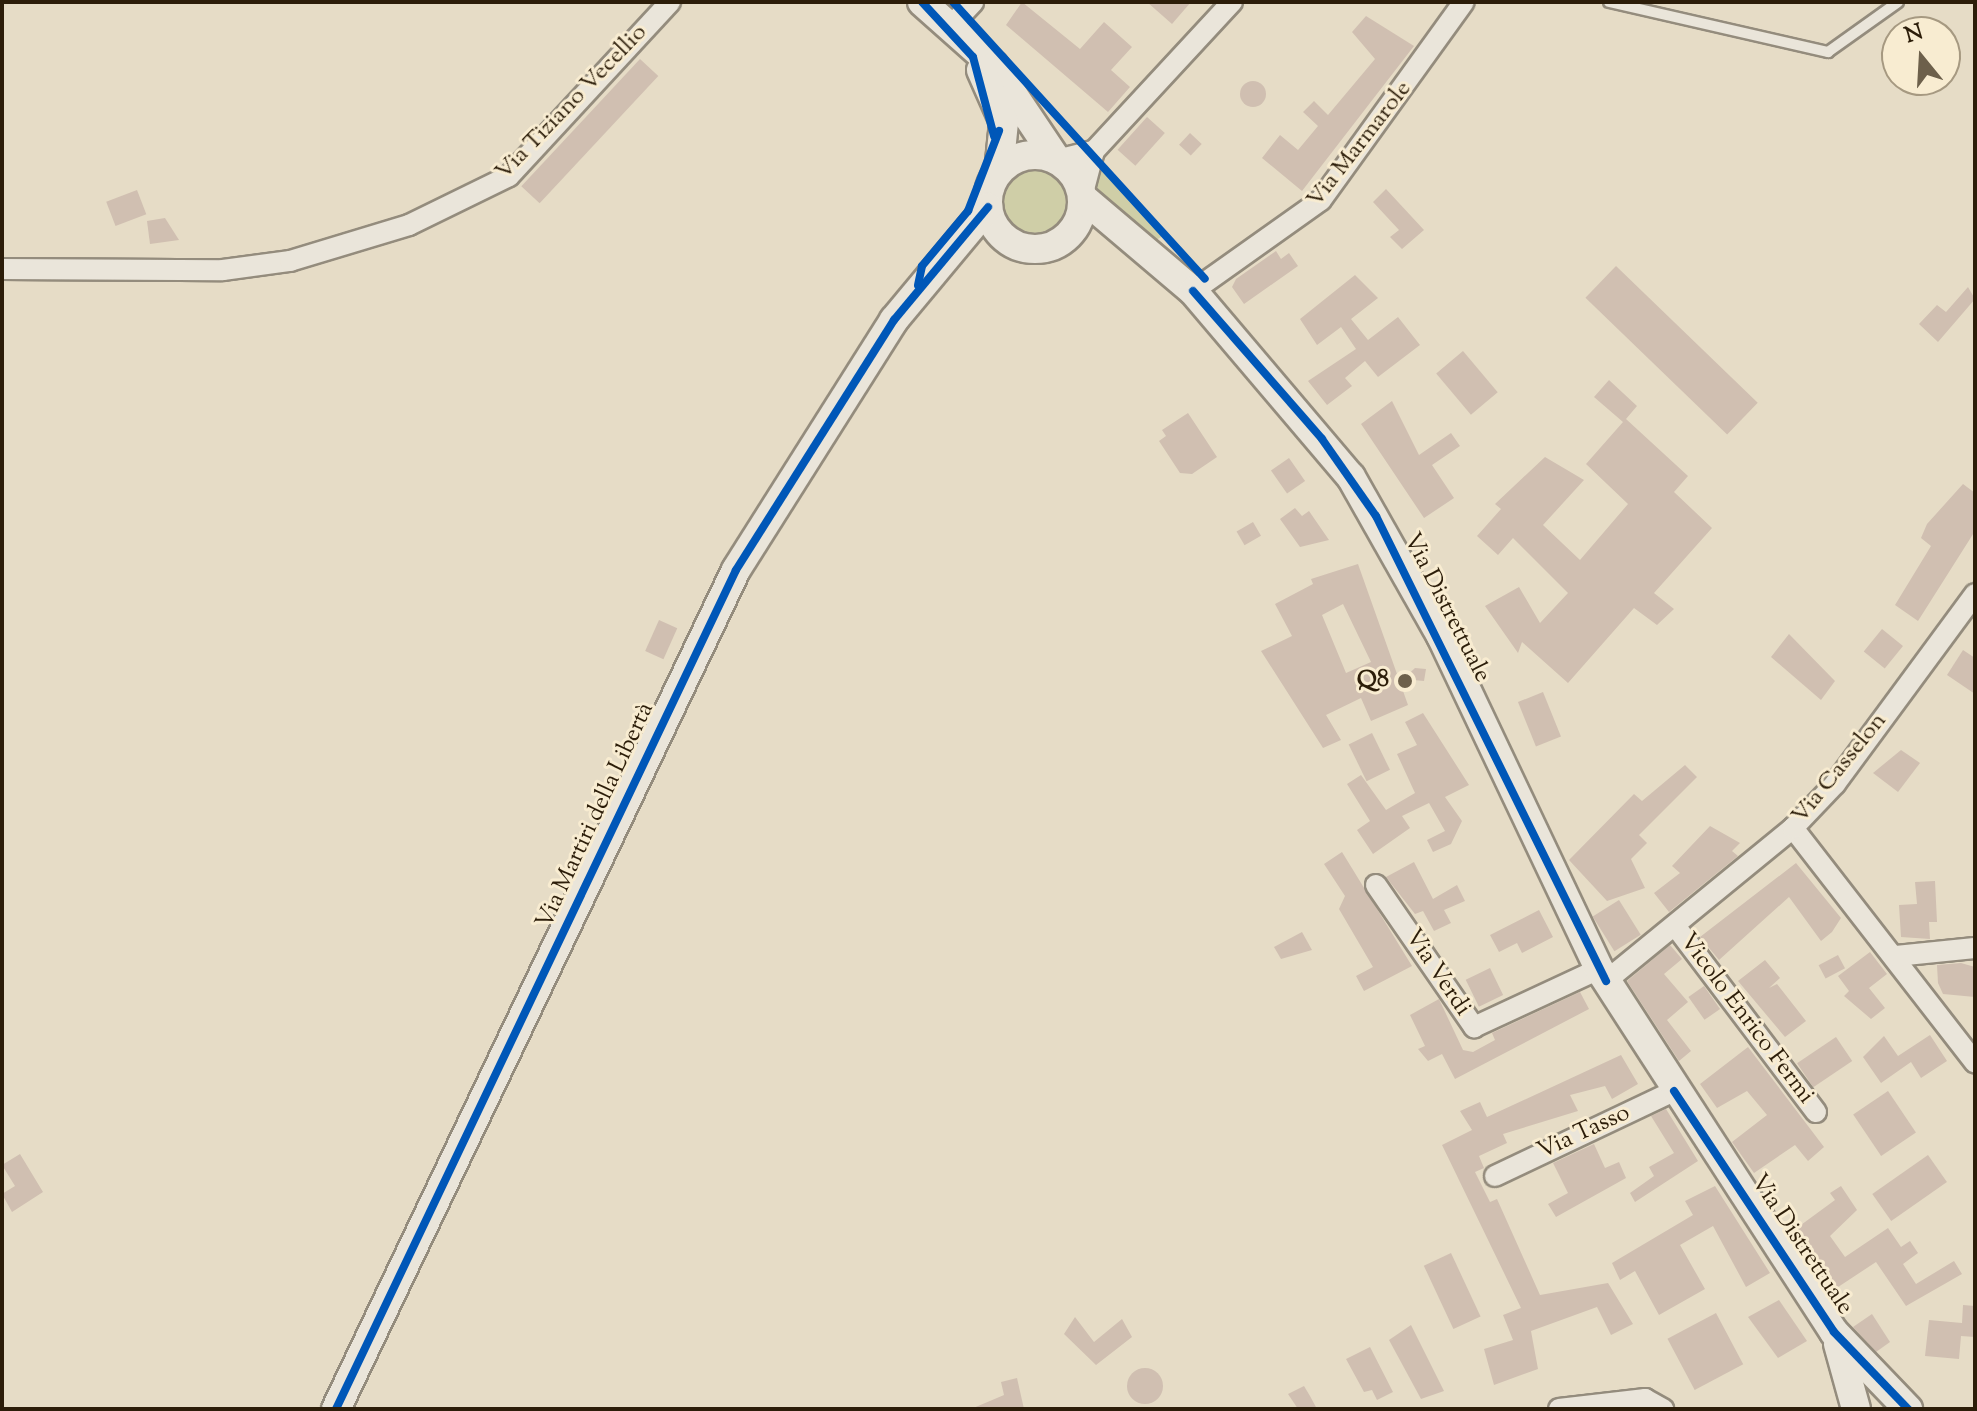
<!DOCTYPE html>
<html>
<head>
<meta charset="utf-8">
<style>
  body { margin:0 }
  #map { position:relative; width:1977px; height:1411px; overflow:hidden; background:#e6dcc6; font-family:"Sorts Mill Goudy",serif }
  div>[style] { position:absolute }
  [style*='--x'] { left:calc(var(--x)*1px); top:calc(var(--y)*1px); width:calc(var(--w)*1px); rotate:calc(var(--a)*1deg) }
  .green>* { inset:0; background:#cfcea7 }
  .round { border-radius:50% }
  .building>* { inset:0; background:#d0bfb1; transform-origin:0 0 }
  .roads { filter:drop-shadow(2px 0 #948c7d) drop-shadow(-2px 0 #948c7d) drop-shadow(0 2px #948c7d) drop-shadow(0 -2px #948c7d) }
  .lane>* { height:10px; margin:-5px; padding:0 5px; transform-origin:5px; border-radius:5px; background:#eae5da }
  .street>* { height:20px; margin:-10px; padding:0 10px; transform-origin:10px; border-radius:10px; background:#eae5da }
  .secondary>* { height:28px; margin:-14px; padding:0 14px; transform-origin:14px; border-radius:14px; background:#eae5da }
  .secondary>.ring { margin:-14px; padding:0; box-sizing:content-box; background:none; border:28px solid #eae5da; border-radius:50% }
  .cycleway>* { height:8px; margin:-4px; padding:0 4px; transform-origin:4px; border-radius:4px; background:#0057b8 }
  .dots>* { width:22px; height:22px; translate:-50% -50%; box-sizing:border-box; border:4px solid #f8ecd1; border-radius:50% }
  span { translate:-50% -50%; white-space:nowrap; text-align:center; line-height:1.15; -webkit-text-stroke:6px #f8ecd1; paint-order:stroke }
  .street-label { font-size:24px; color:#2c1d09 }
  .poi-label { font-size:24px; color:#2c1d09; font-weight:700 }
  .right { translate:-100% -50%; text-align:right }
  .frame { position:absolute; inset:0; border:4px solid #2c1d09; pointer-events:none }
  .north { position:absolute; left:1881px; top:16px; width:80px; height:80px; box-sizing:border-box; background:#f8ecd1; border:2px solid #a69981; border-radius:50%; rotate:342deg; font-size:22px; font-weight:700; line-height:32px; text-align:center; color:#2c1d09 }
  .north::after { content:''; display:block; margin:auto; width:28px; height:36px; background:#6d604b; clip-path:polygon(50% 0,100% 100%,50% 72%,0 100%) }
</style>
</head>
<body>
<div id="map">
  <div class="green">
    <i style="clip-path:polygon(1096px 163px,1163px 236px,1156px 240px,1093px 188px)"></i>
    <i class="round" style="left:1002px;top:169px;width:64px;height:64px"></i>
  </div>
  <div class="building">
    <i style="clip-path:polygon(1022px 2px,1080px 49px,1104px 22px,1132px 47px,1111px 70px,1130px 87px,1108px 112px,1006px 25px)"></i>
    <i style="clip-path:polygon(1147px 2px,1191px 2px,1172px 24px)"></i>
    <i style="clip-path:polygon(1366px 16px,1414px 46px,1302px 191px,1262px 158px,1280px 135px,1298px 150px,1318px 126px,1303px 112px,1314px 101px,1328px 115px,1375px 59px,1352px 32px)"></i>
    <i style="left:640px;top:59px;width:25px;height:174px;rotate:43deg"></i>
    <i class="round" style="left:1240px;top:81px;width:26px;height:26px"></i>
    <i style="left:1147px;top:117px;width:24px;height:44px;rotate:42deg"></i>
    <i style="left:1190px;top:133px;width:16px;height:16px;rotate:43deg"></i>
    <i style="clip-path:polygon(1386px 189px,1424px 230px,1402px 249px,1390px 237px,1399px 230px,1373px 202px)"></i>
    <i style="left:137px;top:190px;width:26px;height:33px;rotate:69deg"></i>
    <i style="clip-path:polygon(165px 218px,179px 240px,150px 244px,147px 221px)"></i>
    <i style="clip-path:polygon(1276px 251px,1281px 259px,1289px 253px,1298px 266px,1244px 304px,1232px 287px,1236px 279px)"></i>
    <i style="left:1616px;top:266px;width:197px;height:44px;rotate:44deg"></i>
    <i style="clip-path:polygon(1355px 275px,1378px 298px,1351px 319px,1368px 340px,1398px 317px,1420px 345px,1378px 377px,1365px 361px,1345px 378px,1352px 386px,1327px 405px,1308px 381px,1356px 349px,1341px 327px,1317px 345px,1300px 319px)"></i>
    <i style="clip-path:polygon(1968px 287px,1975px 299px,1938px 342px,1919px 324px,1937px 305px,1946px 312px)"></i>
    <i style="left:1463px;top:351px;width:54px;height:35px;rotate:50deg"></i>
    <i style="clip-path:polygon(1609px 380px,1637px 406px,1626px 419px,1688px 476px,1674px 492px,1712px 528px,1654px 593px,1674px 609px,1657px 625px,1634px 608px,1568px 683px,1522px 642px,1518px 653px,1485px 606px,1519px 587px,1540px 623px,1568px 593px,1513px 538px,1498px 555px,1477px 536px,1501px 509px,1495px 504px,1545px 457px,1584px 480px,1543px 525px,1580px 560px,1628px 504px,1586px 464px,1623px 422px,1594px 397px)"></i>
    <i style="clip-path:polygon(1392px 401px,1419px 455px,1451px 433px,1460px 446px,1432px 465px,1454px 498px,1424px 518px,1361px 424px)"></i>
    <i style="clip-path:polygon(1188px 413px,1217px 457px,1192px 474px,1180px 473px,1159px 441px,1166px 436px,1162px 430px)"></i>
    <i style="left:1289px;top:458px;width:28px;height:22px;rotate:55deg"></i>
    <i style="clip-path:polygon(1963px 484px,1975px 493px,1975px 531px,1918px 621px,1895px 605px,1931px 546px,1921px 538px,1927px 524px)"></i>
    <i style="clip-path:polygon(1295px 508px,1302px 516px,1309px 511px,1329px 540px,1300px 547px,1280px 519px)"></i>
    <i style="left:1253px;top:522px;width:16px;height:19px;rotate:60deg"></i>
    <i style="clip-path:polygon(evenodd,1358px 564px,1408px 705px,1371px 721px,1361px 698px,1326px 715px,1341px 740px,1323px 748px,1261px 651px,1292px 636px,1275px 604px,1313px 584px,1311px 579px,1358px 564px,1343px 604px,1371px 662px,1346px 673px,1322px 615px,1343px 604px)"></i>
    <i style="left:659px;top:620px;width:20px;height:34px;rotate:24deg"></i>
    <i style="left:1882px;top:629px;width:27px;height:29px;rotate:39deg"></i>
    <i style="clip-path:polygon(1789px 634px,1835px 681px,1821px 700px,1771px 657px)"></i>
    <i style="clip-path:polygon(1963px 650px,1975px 658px,1975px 694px,1947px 675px)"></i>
    <i style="clip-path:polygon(1415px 668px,1426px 669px,1424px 681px,1403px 679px)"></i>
    <i style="left:1543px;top:692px;width:48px;height:27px;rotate:68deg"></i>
    <i style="clip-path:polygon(1423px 713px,1469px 785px,1445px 797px,1462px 821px,1451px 844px,1433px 852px,1427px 840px,1445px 831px,1429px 803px,1402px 816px,1410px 828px,1373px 854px,1357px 830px,1370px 821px,1347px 784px,1361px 775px,1386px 810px,1415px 793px,1397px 754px,1417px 745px,1405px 722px)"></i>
    <i style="left:1372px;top:733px;width:41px;height:26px;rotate:64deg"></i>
    <i style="clip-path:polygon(1901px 750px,1920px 763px,1898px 792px,1873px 773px)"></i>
    <i style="clip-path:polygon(1685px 765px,1697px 777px,1639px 835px,1647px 843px,1631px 859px,1645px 888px,1607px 901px,1569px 860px,1634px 794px,1642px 801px)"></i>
    <i style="clip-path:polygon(1710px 826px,1740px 843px,1732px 851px,1738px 856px,1669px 912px,1654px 893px,1680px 873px,1672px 866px)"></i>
    <i style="clip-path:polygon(1342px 852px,1412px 966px,1364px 991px,1356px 976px,1373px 967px,1339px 909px,1345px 896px,1324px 864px)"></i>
    <i style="clip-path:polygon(1414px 862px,1433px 899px,1457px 885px,1465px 901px,1444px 910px,1451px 923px,1434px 931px,1423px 911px,1415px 914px,1386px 877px)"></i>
    <i style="clip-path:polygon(1796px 863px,1841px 918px,1832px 932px,1821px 941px,1789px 897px,1719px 960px,1700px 937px)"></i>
    <i style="clip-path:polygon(1935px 881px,1937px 922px,1929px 922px,1930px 939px,1901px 937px,1899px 905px,1917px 904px,1915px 882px)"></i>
    <i style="left:1619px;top:900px;width:41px;height:31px;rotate:58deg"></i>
    <i style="clip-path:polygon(1539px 910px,1553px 937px,1522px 953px,1517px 943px,1499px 952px,1490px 935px)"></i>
    <i style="clip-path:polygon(1302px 932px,1312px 950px,1281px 959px,1274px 947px)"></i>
    <i style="clip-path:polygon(1670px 945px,1682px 959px,1664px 974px,1688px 1002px,1667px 1020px,1691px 1051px,1679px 1061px,1627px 981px)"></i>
    <i style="clip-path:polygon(1870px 952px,1887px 974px,1869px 988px,1885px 1008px,1871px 1019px,1844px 996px,1849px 991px,1838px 976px)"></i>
    <i style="left:1838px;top:955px;width:15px;height:22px;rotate:62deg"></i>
    <i style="clip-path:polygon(1765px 960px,1780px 978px,1769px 988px,1777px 984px,1806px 1021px,1785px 1037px,1738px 981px)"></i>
    <i style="clip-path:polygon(1961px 963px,1975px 967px,1975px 997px,1943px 994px,1938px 983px,1937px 965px)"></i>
    <i style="left:1490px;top:968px;width:30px;height:27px;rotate:64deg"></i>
    <i style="left:1704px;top:986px;width:28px;height:19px;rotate:55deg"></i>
    <i style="clip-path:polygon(1580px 992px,1589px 1009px,1455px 1079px,1442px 1054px,1428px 1061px,1418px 1049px,1425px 1046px,1410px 1015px,1439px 999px,1463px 1050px,1473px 1052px,1495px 1040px,1492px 1033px)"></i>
    <i style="clip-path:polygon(1930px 1035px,1947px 1061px,1921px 1078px,1911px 1062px,1881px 1083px,1863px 1057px,1884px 1036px,1898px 1056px)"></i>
    <i style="left:1836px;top:1037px;width:29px;height:47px;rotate:56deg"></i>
    <i style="clip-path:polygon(1748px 1047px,1824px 1147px,1808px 1161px,1795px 1145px,1754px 1173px,1732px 1142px,1767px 1115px,1747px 1091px,1717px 1108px,1700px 1084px)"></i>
    <i style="clip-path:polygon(1621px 1055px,1638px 1084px,1612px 1099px,1605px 1086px,1570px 1095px,1578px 1111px,1503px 1134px,1507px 1143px,1479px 1156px,1484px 1168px,1475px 1172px,1490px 1202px,1497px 1199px,1540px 1295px,1608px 1283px,1633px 1324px,1611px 1335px,1597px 1307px,1531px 1331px,1538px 1369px,1494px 1385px,1484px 1349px,1513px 1340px,1503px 1315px,1521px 1308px,1442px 1145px,1472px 1130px,1460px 1111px,1480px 1102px,1487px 1117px)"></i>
    <i style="left:1888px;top:1091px;width:50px;height:42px;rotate:56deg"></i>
    <i style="clip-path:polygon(1666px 1109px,1698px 1161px,1635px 1202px,1630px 1193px,1654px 1176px,1649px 1167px,1674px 1153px,1651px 1116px)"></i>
    <i style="clip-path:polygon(1594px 1144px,1605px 1168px,1619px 1162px,1626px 1178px,1556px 1217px,1548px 1204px,1568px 1193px,1553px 1163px)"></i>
    <i style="clip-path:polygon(20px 1154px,43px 1192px,12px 1212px,2px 1194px,15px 1186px,2px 1165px)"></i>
    <i style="left:1928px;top:1155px;width:33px;height:68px;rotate:55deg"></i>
    <i style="clip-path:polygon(1715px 1186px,1770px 1273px,1746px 1287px,1713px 1226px,1680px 1245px,1705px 1289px,1659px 1315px,1635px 1271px,1620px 1280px,1612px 1263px,1693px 1215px,1685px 1201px)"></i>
    <i style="clip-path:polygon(1841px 1186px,1857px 1210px,1830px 1236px,1845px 1257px,1888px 1228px,1901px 1247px,1910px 1241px,1918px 1253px,1903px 1264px,1916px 1284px,1954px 1261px,1962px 1274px,1906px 1306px,1876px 1262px,1829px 1293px,1790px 1233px,1835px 1200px,1830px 1193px)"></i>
    <i style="left:1451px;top:1253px;width:70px;height:30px;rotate:65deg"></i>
    <i style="clip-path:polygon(1779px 1300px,1807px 1341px,1778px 1358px,1748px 1317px)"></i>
    <i style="clip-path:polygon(1963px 1305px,1975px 1306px,1975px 1337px,1961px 1336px,1959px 1359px,1925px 1356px,1929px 1320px,1962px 1323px)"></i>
    <i style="left:1716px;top:1313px;width:58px;height:55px;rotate:62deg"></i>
    <i style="clip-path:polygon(1872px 1314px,1890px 1342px,1876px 1352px,1853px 1327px)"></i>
    <i style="clip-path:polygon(1075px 1317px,1094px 1342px,1122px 1319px,1132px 1337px,1096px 1365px,1064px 1334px)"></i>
    <i style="clip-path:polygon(1411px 1325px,1444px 1391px,1421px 1399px,1389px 1340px)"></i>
    <i style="clip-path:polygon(1370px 1347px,1393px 1392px,1377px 1400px,1372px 1390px,1364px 1392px,1346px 1359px)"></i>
    <i class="round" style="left:1127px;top:1368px;width:36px;height:36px"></i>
    <i style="clip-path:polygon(1017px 1378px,1024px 1409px,971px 1409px,1004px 1395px,1001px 1382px)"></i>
    <i style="clip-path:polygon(1304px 1386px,1310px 1396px,1317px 1409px,1298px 1409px,1288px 1394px)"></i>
  </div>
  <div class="roads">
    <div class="lane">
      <i style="--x:1609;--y:2;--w:225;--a:12.9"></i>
      <i style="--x:1828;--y:52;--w:86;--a:-35.5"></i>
    </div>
    <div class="street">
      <i style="--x:950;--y:27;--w:34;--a:-47"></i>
      <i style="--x:1094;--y:151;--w:203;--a:-47.2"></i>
      <i style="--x:1057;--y:160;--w:38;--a:-14"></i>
      <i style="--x:1094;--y:151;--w:48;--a:104.6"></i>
      <i style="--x:2;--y:269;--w:221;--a:0.3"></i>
      <i style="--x:223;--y:270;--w:68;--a:-7.7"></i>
      <i style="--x:290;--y:261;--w:124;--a:-16.8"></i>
      <i style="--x:409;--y:225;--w:111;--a:-26.1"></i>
      <i style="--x:509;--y:176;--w:237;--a:-47.2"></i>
      <i style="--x:1193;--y:291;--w:157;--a:-35.4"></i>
      <i style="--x:1321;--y:200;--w:244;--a:-54.2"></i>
      <i style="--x:1793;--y:828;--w:297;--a:52.2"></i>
      <i style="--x:1376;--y:885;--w:173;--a:55.4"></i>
      <i style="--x:1474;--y:1027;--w:138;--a:-24.9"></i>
      <i style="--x:1676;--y:927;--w:232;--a:52.9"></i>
      <i style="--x:1896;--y:956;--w:79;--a:-5.8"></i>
      <i style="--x:1606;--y:981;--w:242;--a:-39.3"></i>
      <i style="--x:1793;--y:828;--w:61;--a:-46.3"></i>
      <i style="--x:1835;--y:784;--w:236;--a:-53.6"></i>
      <i style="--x:1495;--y:1176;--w:198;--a:-25.4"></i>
      <i style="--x:1559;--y:1409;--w:87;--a:-6.6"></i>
      <i style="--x:1645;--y:1399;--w:21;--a:29"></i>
    </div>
    <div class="secondary">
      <i style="--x:922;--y:2;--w:96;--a:41.6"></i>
      <i style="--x:994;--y:66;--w:113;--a:56.2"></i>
      <i style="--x:981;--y:70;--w:57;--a:66.1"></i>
      <i style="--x:1004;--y:122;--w:49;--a:95.8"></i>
      <i class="ring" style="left:988px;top:155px;width:66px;height:66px"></i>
      <i style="--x:1082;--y:197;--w:145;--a:40.3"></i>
      <i style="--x:1193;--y:291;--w:244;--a:49.7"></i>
      <i style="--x:1351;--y:477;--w:183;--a:60.5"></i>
      <i style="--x:1441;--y:636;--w:369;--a:64.6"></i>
      <i style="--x:1599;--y:969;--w:432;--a:57.1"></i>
      <i style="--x:1834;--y:1332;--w:107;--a:46.1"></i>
      <i style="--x:1838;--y:1344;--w:67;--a:74.5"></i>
      <i style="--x:336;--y:1409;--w:929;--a:-64.51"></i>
      <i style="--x:736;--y:570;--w:296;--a:-57.7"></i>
      <i style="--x:894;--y:320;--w:147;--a:-50.2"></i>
    </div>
  </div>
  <div class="cycleway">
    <i style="--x:922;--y:2;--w:75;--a:47.2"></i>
    <i style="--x:973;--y:57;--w:82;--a:75.1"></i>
    <i style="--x:953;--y:2;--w:374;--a:47.7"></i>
    <i style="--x:918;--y:285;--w:19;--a:-78"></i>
    <i style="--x:922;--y:266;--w:72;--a:-50.1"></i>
    <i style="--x:968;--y:211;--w:86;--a:-68.8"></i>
    <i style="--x:1193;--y:291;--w:196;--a:48.9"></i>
    <i style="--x:1322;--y:439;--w:94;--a:55"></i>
    <i style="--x:1376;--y:516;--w:519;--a:63.68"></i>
    <i style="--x:1674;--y:1091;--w:289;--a:56.4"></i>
    <i style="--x:1834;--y:1332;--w:107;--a:46.1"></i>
    <i style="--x:336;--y:1409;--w:929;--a:-64.51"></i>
    <i style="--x:736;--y:570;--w:296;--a:-57.7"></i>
    <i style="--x:894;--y:320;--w:147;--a:-50.2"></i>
  </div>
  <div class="dots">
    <i style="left:1405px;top:681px;background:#6d604b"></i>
  </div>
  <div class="street-label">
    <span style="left:572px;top:103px;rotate:-46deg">Via Tiziano Vecellio</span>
    <span style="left:1360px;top:145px;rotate:-52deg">Via Marmarole</span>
    <span style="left:1446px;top:608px;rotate:63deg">Via Distrettuale</span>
    <span style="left:1840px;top:769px;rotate:-51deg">Via Casselon</span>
    <span style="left:596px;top:816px;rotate:-65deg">Via Martiri della Libertà</span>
    <span style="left:1437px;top:973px;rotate:56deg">Via Verdi</span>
    <span style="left:1746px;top:1019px;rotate:53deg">Vicolo Enrico Fermi</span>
    <span style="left:1584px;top:1133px;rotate:-25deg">Via Tasso</span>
    <span style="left:1801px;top:1245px;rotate:56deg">Via Distrettuale</span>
  </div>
  <div class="poi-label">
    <span class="right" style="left:1389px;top:681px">Q8</span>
  </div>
  <div class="frame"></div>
  <div class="north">N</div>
</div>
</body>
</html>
